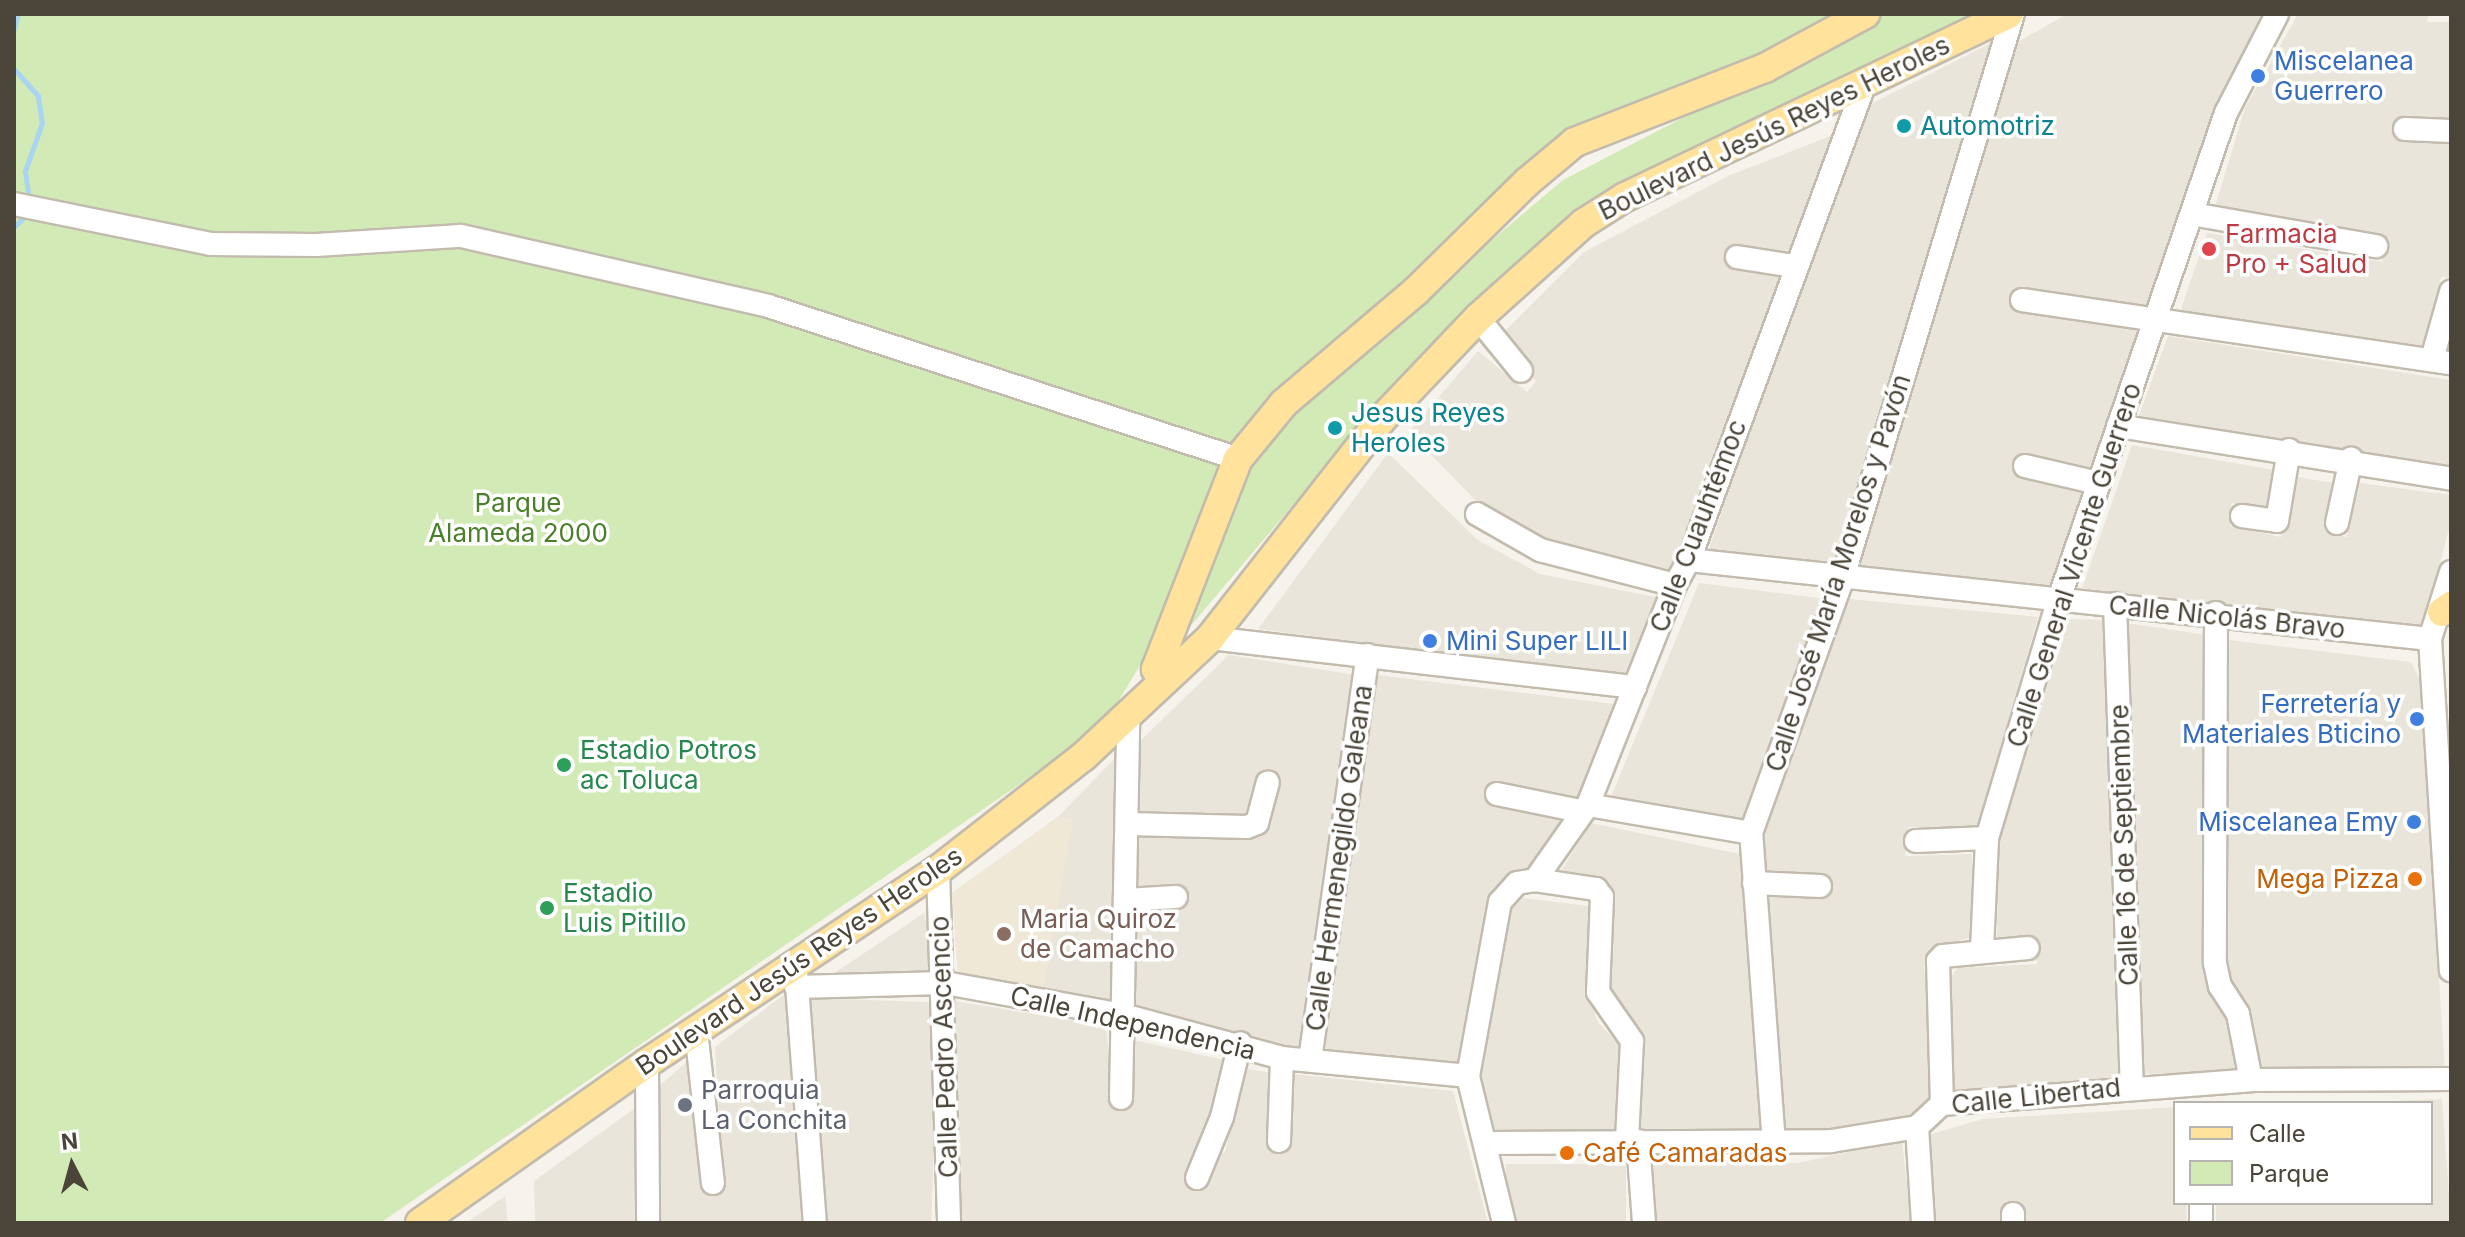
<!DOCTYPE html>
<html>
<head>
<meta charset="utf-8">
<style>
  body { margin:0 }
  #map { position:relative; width:2465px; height:1237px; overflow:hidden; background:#f6f3ec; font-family:Inter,sans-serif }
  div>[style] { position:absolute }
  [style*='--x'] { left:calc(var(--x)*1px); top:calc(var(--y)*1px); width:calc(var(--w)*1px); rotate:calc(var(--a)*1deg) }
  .residential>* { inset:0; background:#eae5da; transform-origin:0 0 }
  .education>* { inset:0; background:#efe8d6 }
  .green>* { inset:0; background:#d2eab5 }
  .stream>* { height:5px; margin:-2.5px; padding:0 2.5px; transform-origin:2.5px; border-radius:2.5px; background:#a9d4f2 }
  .roads { filter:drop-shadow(2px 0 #c2bbae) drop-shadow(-2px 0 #c2bbae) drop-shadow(0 2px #c2bbae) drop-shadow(0 -2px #c2bbae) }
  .minor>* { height:22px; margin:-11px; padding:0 11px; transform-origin:11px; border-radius:11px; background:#fff }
  .major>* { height:28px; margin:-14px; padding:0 14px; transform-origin:14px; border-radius:14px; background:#ffe39c }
  .dots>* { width:22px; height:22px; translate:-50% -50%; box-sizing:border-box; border:4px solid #fff; border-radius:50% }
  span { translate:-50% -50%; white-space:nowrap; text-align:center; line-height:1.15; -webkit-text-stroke:7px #fff; paint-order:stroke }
  .shop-label { font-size:26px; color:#366cbe }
  .left { translate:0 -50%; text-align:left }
  .right { translate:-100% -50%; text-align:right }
  .culture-label { font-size:26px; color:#0d838f }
  .street-label { font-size:26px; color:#4b4439 }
  .health-label { font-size:26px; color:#be3a42 }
  .park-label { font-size:26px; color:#4a7f2a }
  .leisure-label { font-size:26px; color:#27864d }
  .food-label { font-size:26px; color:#c56008 }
  .education-label { font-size:26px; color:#785e54 }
  .worship-label { font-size:26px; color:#5b616d }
  .frame { position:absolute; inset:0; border:16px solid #4b4439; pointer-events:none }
  .legend { position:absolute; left:2173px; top:1101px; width:260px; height:104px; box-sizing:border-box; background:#fff; border:2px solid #b7b4b0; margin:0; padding:10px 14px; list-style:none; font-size:24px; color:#4b4439 }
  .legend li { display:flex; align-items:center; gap:16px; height:40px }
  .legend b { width:40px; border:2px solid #b7b4b0 }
  .north { position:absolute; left:32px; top:1125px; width:80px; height:80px; -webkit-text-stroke:6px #fff; paint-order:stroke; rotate:354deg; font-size:22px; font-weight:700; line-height:32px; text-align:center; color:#4b4439 }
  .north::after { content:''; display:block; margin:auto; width:28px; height:36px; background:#4b4439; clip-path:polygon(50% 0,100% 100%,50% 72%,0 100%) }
</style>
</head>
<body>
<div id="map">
  <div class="residential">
    <i style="clip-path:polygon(2067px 14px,2265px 14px,2216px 105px,2150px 306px,2014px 288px,2012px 307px,2142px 327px,2092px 472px,2017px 455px,2015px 471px,2083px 490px,2050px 592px,1854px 573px,2016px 43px)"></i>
    <i style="clip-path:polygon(2298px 14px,2429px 14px,2427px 22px,2451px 22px,2451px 278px,2441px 277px,2426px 346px,2180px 312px,2207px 233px,2382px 262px,2386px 240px,2214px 210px,2245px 108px)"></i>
    <i style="clip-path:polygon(1995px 41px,1836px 570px,1707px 554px,1863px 108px)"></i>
    <i style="clip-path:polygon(1841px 132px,1792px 257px,1732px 248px,1729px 261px,1786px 271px,1672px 578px,1526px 539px,1480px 505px,1409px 432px,1478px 351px,1527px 392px,1536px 381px,1499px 337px,1584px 252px,1730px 175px)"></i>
    <i style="clip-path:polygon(2168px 336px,2451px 380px,2451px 474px,2351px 450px,2138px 418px)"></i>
    <i style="clip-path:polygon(2132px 445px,2274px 470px,2270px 510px,2231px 503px,2230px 526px,2281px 537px,2297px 477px,2334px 483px,2325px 532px,2347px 537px,2360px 483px,2451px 495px,2451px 521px,2423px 629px,2082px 588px)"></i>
    <i style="clip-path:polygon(1388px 453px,1478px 540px,1540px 574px,1660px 598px,1630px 678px,1258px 629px)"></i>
    <i style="clip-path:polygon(1699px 583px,1827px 599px,1747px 825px,1609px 802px)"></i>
    <i style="clip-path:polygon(1850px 599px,2038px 617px,1978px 827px,1908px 827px,1905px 856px,1972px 854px,1973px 937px,1936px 946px,1924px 966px,1932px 1096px,1913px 1118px,1785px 1133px,1762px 894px,1828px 898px,1829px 874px,1766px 870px,1762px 833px)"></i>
    <i style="clip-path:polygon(2069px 619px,2105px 620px,2123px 1077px,1949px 1094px,1946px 987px,1957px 968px,2037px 964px,2035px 936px,1997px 938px,1998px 833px)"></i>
    <i style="clip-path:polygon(2126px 623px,2207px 635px,2208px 984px,2231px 1022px,2244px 1071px,2138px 1074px)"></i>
    <i style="clip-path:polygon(2229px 640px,2411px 662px,2420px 680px,2445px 1072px,2259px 1070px,2244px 1002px,2226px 977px)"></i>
    <i style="clip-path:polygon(1229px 655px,1356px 675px,1302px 1054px,1242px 1034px,1133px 1010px,1133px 836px,1219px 838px,1218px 822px,1138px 816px,1139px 742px)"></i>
    <i style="clip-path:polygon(1377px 675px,1614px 704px,1585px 798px,1564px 816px,1533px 872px,1519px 873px,1464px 1069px,1318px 1053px)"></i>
    <i style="clip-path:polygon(1121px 752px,1115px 1008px,958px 976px,952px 893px,1059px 816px)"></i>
    <i style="clip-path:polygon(1591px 823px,1745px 855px,1768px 1139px,1636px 1135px,1640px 1030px,1606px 991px,1608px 889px,1558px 876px)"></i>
    <i style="clip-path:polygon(1524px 898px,1595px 907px,1589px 997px,1597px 1021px,1623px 1049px,1621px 1134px,1492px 1137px,1474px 1077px,1505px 913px)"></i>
    <i style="clip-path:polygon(924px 913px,936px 976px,827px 978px)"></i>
    <i style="clip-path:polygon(786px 993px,805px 1223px,658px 1223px,658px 1087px,690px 1059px,704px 1190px,723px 1190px,715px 1047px)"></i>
    <i style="left:811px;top:998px;width:128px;height:225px;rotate:2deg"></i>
    <i style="clip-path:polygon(954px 1001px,1106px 1026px,1114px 1106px,1129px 1110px,1133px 1040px,1229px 1061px,1213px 1150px,1225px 1153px,1243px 1068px,1272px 1073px,1270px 1151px,1285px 1154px,1292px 1074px,1453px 1091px,1488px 1223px,960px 1223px)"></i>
    <i style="clip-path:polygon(2442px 1099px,2451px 1223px,2216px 1223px,2216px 1203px,2431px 1203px,2431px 1103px,2347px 1103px)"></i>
    <i style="clip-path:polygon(2175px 1107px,2175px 1203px,2186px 1203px,2187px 1223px,2022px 1223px,2020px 1202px,2005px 1201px,2006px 1223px,1932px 1223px,1928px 1135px,1983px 1119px)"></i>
    <i style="clip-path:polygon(635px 1108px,638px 1223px,535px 1223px,534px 1181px)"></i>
    <i style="clip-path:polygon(1902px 1140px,1911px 1223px,1654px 1223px,1650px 1160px,1798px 1163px)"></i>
    <i style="left:1506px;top:1164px;width:120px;height:60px"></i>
    <i style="clip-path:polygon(505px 1196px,508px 1223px,466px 1223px)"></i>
  </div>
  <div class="education">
    <i style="clip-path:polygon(1059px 816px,1073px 819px,1043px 993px,958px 976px,952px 893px)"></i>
  </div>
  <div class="green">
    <i style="clip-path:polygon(14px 14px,1840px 14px,1778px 49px,1571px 134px,1218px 474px,1146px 655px,1103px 727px,380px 1223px,14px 1223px)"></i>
    <i style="clip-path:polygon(1883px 14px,1975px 14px,1573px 212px,1315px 479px,1177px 642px,1216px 539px,1259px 450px,1324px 382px,1563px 180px)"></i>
  </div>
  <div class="stream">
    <i style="--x:14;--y:28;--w:15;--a:-74"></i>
    <i style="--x:14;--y:69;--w:36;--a:48"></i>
    <i style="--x:38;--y:96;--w:27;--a:82"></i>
    <i style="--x:42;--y:123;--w:51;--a:109.5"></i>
    <i style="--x:25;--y:171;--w:22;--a:82"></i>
    <i style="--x:14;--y:227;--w:17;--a:-45"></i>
  </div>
  <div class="roads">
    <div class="minor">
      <i style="--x:2405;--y:129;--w:46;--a:2.5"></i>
      <i style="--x:14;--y:204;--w:201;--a:11.5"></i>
      <i style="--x:211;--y:244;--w:105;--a:0.5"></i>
      <i style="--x:316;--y:245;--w:145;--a:-3.6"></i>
      <i style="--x:461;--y:236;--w:315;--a:12.8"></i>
      <i style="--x:768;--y:306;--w:494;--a:18"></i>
      <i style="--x:2192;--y:214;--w:187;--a:9.9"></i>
      <i style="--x:1737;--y:257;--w:58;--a:9"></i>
      <i style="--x:2022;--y:300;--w:434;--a:8.4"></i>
      <i style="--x:1478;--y:318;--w:68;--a:50.9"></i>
      <i style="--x:2432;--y:359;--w:70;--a:-74.2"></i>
      <i style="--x:2118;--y:426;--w:337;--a:9"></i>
      <i style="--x:2025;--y:466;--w:75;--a:13.1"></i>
      <i style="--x:1477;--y:514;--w:73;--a:29.7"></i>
      <i style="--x:1540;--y:550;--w:139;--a:14.5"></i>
      <i style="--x:2242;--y:516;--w:35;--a:8"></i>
      <i style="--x:2277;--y:521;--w:72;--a:-80.4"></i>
      <i style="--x:2337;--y:523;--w:66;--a:-77.7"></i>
      <i style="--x:1689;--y:560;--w:745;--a:6.09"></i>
      <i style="--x:2451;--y:572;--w:70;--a:107.4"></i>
      <i style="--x:2430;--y:639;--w:332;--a:86.4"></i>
      <i style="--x:2115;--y:604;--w:482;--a:88"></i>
      <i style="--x:2216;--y:613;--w:350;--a:90.2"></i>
      <i style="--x:2215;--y:963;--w:24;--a:78"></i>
      <i style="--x:2220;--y:986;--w:33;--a:57"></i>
      <i style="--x:2238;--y:1014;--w:67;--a:78.9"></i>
      <i style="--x:1210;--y:638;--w:428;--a:6.6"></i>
      <i style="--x:1497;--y:794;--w:85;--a:11.6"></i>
      <i style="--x:1588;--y:805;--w:165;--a:9.7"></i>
      <i style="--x:1128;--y:824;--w:119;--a:1.4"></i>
      <i style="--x:1247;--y:827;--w:11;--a:-22"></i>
      <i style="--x:1257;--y:823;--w:42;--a:-75"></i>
      <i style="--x:1916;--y:841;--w:71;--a:-2.4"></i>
      <i style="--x:938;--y:870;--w:353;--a:88.2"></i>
      <i style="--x:1535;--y:880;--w:62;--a:8.4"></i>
      <i style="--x:1596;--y:889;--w:10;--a:53"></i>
      <i style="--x:1602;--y:897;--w:95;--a:92.4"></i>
      <i style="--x:1598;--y:992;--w:60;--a:55.2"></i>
      <i style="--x:1632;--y:1041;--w:100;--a:92.9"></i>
      <i style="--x:1754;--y:883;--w:66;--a:2.6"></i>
      <i style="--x:1125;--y:900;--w:51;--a:-3.4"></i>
      <i style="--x:1982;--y:950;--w:112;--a:-87.4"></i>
      <i style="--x:1987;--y:838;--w:246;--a:-73.3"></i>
      <i style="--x:2058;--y:602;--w:517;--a:-71.04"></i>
      <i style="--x:2226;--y:113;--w:111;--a:-62.7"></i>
      <i style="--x:796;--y:972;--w:252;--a:85.7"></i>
      <i style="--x:796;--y:987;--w:149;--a:-1.5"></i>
      <i style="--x:945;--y:983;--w:181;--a:10.2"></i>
      <i style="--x:1123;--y:1015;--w:165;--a:15.1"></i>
      <i style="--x:1282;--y:1058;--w:187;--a:5.5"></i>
      <i style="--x:696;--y:1030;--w:154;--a:83.7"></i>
      <i style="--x:1310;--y:1060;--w:409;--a:-81.9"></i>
      <i style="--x:647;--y:1063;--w:160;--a:89.6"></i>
      <i style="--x:1121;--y:1098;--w:381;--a:-88.9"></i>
      <i style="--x:1942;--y:1104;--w:143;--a:-91.6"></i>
      <i style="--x:1938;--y:961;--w:7;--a:-45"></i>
      <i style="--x:1943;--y:956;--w:85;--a:-5.4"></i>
      <i style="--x:1917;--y:1127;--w:96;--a:86.4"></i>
      <i style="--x:1279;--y:1141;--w:83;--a:-87.9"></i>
      <i style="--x:1638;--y:1141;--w:82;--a:85.8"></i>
      <i style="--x:1486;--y:1143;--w:345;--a:-0.3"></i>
      <i style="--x:1831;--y:1141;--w:87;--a:-9.2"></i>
      <i style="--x:1917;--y:1127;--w:34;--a:-43"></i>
      <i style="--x:1942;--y:1104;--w:310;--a:-4.4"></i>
      <i style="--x:2251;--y:1080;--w:200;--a:-0.3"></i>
      <i style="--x:1774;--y:1144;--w:312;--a:-94.2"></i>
      <i style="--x:1751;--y:833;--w:272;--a:-70.2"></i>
      <i style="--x:1843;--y:577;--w:588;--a:-73.2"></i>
      <i style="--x:1197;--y:1178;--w:66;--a:-67.7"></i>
      <i style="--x:1222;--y:1117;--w:76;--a:-76.3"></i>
      <i style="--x:2201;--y:1203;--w:20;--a:90"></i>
      <i style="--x:2013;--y:1214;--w:9;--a:90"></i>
      <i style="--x:1504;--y:1223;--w:151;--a:-103.8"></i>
      <i style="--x:1468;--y:1076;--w:177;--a:-79.6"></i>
      <i style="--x:1500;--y:902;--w:25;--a:-48"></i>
      <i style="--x:1517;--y:883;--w:18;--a:-9"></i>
      <i style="--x:1535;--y:880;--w:92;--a:-54.8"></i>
      <i style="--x:1588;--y:805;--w:237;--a:-68.4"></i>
      <i style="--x:1675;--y:585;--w:29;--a:-61"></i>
      <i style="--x:1689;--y:560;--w:512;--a:-69.76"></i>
    </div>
    <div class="major">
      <i style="--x:2442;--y:612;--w:11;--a:-34"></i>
      <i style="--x:1163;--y:681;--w:14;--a:-120"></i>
      <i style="--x:1156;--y:669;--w:225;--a:-68.7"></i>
      <i style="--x:1238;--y:459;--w:72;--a:-50.6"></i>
      <i style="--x:1284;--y:403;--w:173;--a:-40.3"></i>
      <i style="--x:1416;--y:291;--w:156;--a:-44.5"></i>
      <i style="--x:1527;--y:182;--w:62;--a:-39.8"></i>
      <i style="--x:1575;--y:142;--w:204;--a:-21.3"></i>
      <i style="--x:1765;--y:68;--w:114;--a:-28.4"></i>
      <i style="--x:420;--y:1223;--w:278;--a:-35.2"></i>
      <i style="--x:647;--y:1063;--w:349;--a:-33.6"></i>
      <i style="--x:938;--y:870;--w:185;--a:-38"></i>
      <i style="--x:1084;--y:756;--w:173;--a:-43.1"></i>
      <i style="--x:1210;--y:638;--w:276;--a:-51.9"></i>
      <i style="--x:1380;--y:421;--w:142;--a:-46.4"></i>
      <i style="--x:1478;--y:318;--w:142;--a:-41.9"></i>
      <i style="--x:1584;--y:223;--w:49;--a:-32.4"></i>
      <i style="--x:1625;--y:197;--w:425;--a:-25.5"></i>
    </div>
  </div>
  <div class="dots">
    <i style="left:2258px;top:76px;background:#3f7fe0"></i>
    <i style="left:1904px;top:126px;background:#0f9aa8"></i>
    <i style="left:2209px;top:249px;background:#e0444e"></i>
    <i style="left:1335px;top:428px;background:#0f9aa8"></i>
    <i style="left:1430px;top:641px;background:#3f7fe0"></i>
    <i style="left:2417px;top:719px;background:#3f7fe0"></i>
    <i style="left:564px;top:765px;background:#2e9e5b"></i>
    <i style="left:2414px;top:822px;background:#3f7fe0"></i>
    <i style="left:2415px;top:879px;background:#e8710a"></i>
    <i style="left:547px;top:908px;background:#2e9e5b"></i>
    <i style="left:1004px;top:934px;background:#8d6e63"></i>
    <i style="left:685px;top:1105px;background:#6b7280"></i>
    <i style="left:1567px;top:1153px;background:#e8710a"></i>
  </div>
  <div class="shop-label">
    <span class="left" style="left:2274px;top:76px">Miscelanea<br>Guerrero</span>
    <span class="left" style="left:1446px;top:641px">Mini Super LILI</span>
    <span class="right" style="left:2401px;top:719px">Ferretería y<br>Materiales Bticino</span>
    <span class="right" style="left:2398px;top:822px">Miscelanea Emy</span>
  </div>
  <div class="culture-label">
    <span class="left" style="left:1920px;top:126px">Automotriz</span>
    <span class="left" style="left:1351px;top:428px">Jesus Reyes<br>Heroles</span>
  </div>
  <div class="street-label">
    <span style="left:1774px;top:128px;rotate:-26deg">Boulevard Jesús Reyes Heroles</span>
    <span style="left:1698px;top:526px;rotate:-69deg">Calle Cuauhtémoc</span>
    <span style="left:2074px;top:565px;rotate:-72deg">Calle General Vicente Guerrero</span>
    <span style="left:1838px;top:573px;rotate:-72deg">Calle José María Morelos y Pavón</span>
    <span style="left:2227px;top:617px;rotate:6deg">Calle Nicolás Bravo</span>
    <span style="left:2124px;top:845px;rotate:-92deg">Calle 16 de Septiembre</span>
    <span style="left:1339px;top:858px;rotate:-82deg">Calle Hermenegildo Galeana</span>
    <span style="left:799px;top:961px;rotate:-34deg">Boulevard Jesús Reyes Heroles</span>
    <span style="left:1133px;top:1023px;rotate:13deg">Calle Independencia</span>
    <span style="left:944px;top:1047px;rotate:-92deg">Calle Pedro Ascencio</span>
    <span style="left:2036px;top:1096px;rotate:-6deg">Calle Libertad</span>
  </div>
  <div class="health-label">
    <span class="left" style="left:2225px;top:249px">Farmacia<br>Pro + Salud</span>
  </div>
  <div class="park-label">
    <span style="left:518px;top:518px">Parque<br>Alameda 2000</span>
  </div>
  <div class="leisure-label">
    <span class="left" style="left:580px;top:765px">Estadio Potros<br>ac Toluca</span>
    <span class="left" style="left:563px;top:908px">Estadio<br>Luis Pitillo</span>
  </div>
  <div class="food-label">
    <span class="right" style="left:2399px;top:879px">Mega Pizza</span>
    <span class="left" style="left:1583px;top:1153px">Café Camaradas</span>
  </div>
  <div class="education-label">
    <span class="left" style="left:1020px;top:934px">Maria Quiroz<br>de Camacho</span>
  </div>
  <div class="worship-label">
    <span class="left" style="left:701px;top:1105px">Parroquia<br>La Conchita</span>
  </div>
  <div class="frame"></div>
  <ul class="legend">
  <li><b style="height:10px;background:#ffe39c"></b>Calle</li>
  <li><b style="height:22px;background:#d2eab5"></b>Parque</li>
  </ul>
  <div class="north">N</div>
</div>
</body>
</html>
